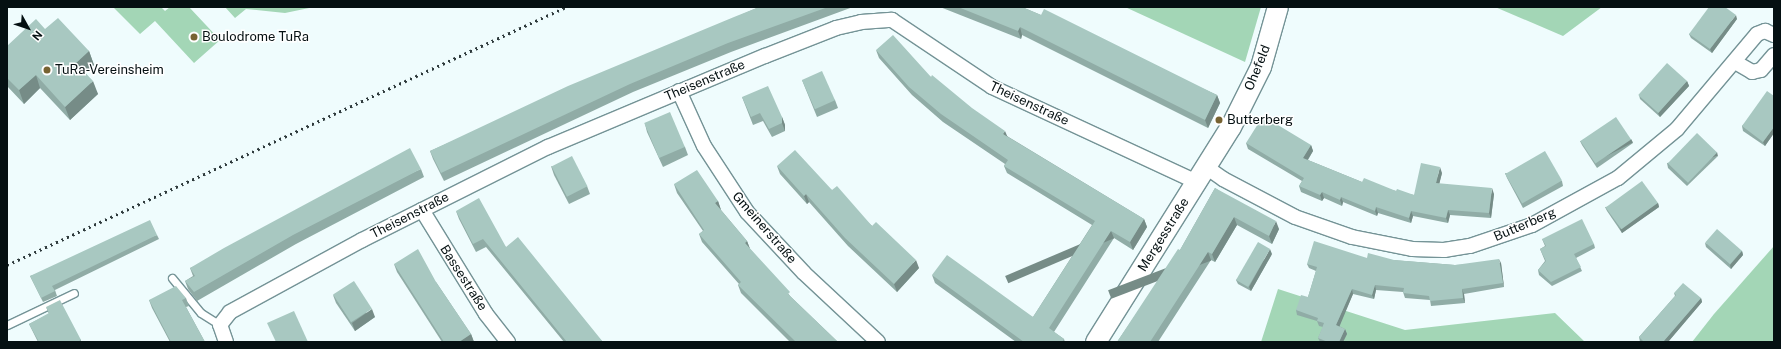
<!DOCTYPE html>
<html>
<head>
<meta charset="utf-8">
<style>
  body { margin:0 }
  #map { position:relative; width:1781px; height:349px; overflow:hidden; background:#effcfd; font-family:"Public Sans",sans-serif }
  div>[style] { position:absolute }
  [style*='--x'] { left:calc(var(--x)*1px); top:calc(var(--y)*1px); width:calc(var(--w)*1px); rotate:calc(var(--a)*1deg) }
  .green>* { inset:0; background:#a3d6b6 }
  .roads { filter:drop-shadow(1px 0 #749396) drop-shadow(-1px 0 #749396) drop-shadow(0 1px #749396) drop-shadow(0 -1px #749396) }
  .lane>* { height:7px; margin:-3.5px; padding:0 3.5px; transform-origin:3.5px; border-radius:3.5px; background:#fff }
  .street>* { height:14px; margin:-7px; padding:0 7px; transform-origin:7px; border-radius:7px; background:#fff }
  .secondary>* { height:20px; margin:-10px; padding:0 10px; transform-origin:10px; border-radius:10px; background:#fff }
  .rail>* { height:3px; margin-top:-1.5px; transform-origin:0; background:repeating-linear-gradient(90deg,#2e3a3c 0 2px,transparent 0 6px) }
  .wall>* { inset:0; background:#90aca6 }
  .shaded-wall>* { inset:0; background:#768c87; transform-origin:0 0 }
  .building>* { inset:0; background:#a8c8c1; transform-origin:0 0 }
  .dots>* { width:11px; height:11px; translate:-50% -50%; box-sizing:border-box; border:2px solid #fff; border-radius:50% }
  span { translate:-50% -50%; white-space:nowrap; text-align:center; line-height:1.15; -webkit-text-stroke:3px #fff; paint-order:stroke }
  .poi-label { font-size:13px; color:#051012 }
  .left { translate:0 -50%; text-align:left }
  .street-label { font-size:13px; color:#051012 }
  .frame { position:absolute; inset:0; border:8px solid #051012; pointer-events:none }
  .north { position:absolute; left:8px; top:8px; width:40px; height:40px; -webkit-text-stroke:3px #fff; paint-order:stroke; rotate:130deg; font-size:11px; font-weight:700; line-height:16px; text-align:center; color:#051012 }
  .north::after { content:''; display:block; margin:auto; width:14px; height:18px; background:#051012; clip-path:polygon(50% 0,100% 100%,50% 72%,0 100%) }
</style>
</head>
<body>
<div id="map">
  <div class="green">
    <i style="clip-path:polygon(113px 7px,161px 7px,165px 11px,170px 7px,189px 7px,220px 40px,194px 63px,155px 21px,140px 34px)"></i>
    <i style="clip-path:polygon(225px 7px,314px 7px,285px 13px,246px 9px,235px 18px)"></i>
    <i style="clip-path:polygon(1125px 7px,1261px 7px,1245px 62px)"></i>
    <i style="clip-path:polygon(1495px 7px,1602px 7px,1563px 36px)"></i>
    <i style="clip-path:polygon(1774px 246px,1774px 342px,1692px 342px,1714px 314px)"></i>
    <i style="clip-path:polygon(1278px 289px,1405px 330px,1555px 313px,1585px 342px,1261px 342px)"></i>
  </div>
  <div class="roads">
    <div class="lane">
      <i style="--x:172;--y:278;--w:45;--a:50.4"></i>
      <i style="--x:201;--y:313;--w:22;--a:32"></i>
      <i style="--x:7;--y:325;--w:74;--a:-25.5"></i>
    </div>
    <div class="street">
      <i style="--x:1735;--y:62;--w:20;--a:30"></i>
      <i style="--x:1752;--y:72;--w:9;--a:-13"></i>
      <i style="--x:1761;--y:70;--w:20;--a:-49"></i>
      <i style="--x:679;--y:91;--w:60;--a:65.6"></i>
      <i style="--x:704;--y:146;--w:79;--a:56.9"></i>
      <i style="--x:747;--y:212;--w:83;--a:46.9"></i>
      <i style="--x:804;--y:273;--w:101;--a:43"></i>
      <i style="--x:1206;--y:167;--w:21;--a:35"></i>
      <i style="--x:1223;--y:179;--w:81;--a:27.8"></i>
      <i style="--x:1295;--y:217;--w:60;--a:19.3"></i>
      <i style="--x:1352;--y:237;--w:61;--a:11.3"></i>
      <i style="--x:1412;--y:249;--w:32;--a:2"></i>
      <i style="--x:1444;--y:250;--w:26;--a:-9"></i>
      <i style="--x:1470;--y:246;--w:65;--a:-18.7"></i>
      <i style="--x:1532;--y:225;--w:98;--a:-28.7"></i>
      <i style="--x:1618;--y:178;--w:77;--a:-39.7"></i>
      <i style="--x:1677;--y:129;--w:124;--a:-49.9"></i>
      <i style="--x:1757;--y:34;--w:9;--a:-21"></i>
      <i style="--x:1765;--y:31;--w:10;--a:24"></i>
      <i style="--x:422;--y:210;--w:122;--a:58.4"></i>
      <i style="--x:486;--y:314;--w:36;--a:52"></i>
      <i style="--x:226;--y:342;--w:18;--a:-109"></i>
      <i style="--x:220;--y:325;--w:16;--a:-52"></i>
      <i style="--x:230;--y:312;--w:150;--a:-28.6"></i>
      <i style="--x:362;--y:240;--w:208;--a:-26.6"></i>
      <i style="--x:548;--y:147;--w:235;--a:-22.8"></i>
      <i style="--x:765;--y:56;--w:76;--a:-21.5"></i>
      <i style="--x:836;--y:28;--w:26;--a:-13"></i>
      <i style="--x:861;--y:22;--w:31;--a:-4"></i>
      <i style="--x:892;--y:20;--w:120;--a:33.8"></i>
      <i style="--x:992;--y:87;--w:226;--a:24.9"></i>
    </div>
    <div class="secondary">
      <i style="--x:1096;--y:342;--w:254;--a:-57.9"></i>
      <i style="--x:1231;--y:127;--w:67;--a:-63.4"></i>
      <i style="--x:1261;--y:67;--w:62;--a:-74.2"></i>
    </div>
  </div>
  <div class="rail">
    <i style="--x:7;--y:265;--w:616;--a:-24.78"></i>
  </div>
  <div class="wall">
    <i style="clip-path:polygon(759px 7px,853px 7px,731px 52px,633px 92px,444px 181px,433px 159px,430px 151px)"></i>
    <i style="clip-path:polygon(940px 7px,1022px 7px,1041px 15px,1217px 95px,1220px 103px,1208px 128px,1022px 35px,1021px 39px)"></i>
    <i style="clip-path:polygon(1737px 19px,1712px 53px,1691px 38px,1689px 34px)"></i>
    <i style="clip-path:polygon(45px 29px,89px 51px,94px 65px,85px 72px,98px 94px,70px 120px,40px 88px,24px 104px,7px 86px,7px 46px)"></i>
    <i style="clip-path:polygon(876px 50px,931px 77px,1007px 136px,1144px 219px,1147px 227px,1133px 250px,1114px 238px,1054px 332px,1064px 339px,1065px 342px,1016px 342px,935px 283px,932px 275px,1033px 317px,1092px 225px,1007px 173px,1004px 166px,1005px 164px,943px 122px,912px 95px,879px 58px)"></i>
    <i style="clip-path:polygon(802px 80px,835px 100px,838px 108px,817px 117px)"></i>
    <i style="clip-path:polygon(1687px 81px,1689px 86px,1660px 117px,1640px 99px,1639px 95px)"></i>
    <i style="clip-path:polygon(1774px 96px,1774px 133px,1765px 146px,1743px 131px,1742px 126px)"></i>
    <i style="clip-path:polygon(742px 97px,782px 117px,785px 125px,785px 131px,772px 137px,763px 121px,753px 125px)"></i>
    <i style="clip-path:polygon(645px 124px,685px 147px,688px 155px,663px 167px,647px 132px)"></i>
    <i style="clip-path:polygon(1631px 139px,1633px 143px,1597px 168px,1582px 145px,1580px 141px)"></i>
    <i style="clip-path:polygon(1246px 143px,1311px 145px,1313px 151px,1308px 160px,1362px 182px,1396px 191px,1414px 195px,1442px 173px,1439px 184px,1494px 194px,1491px 218px,1450px 215px,1448px 223px,1413px 216px,1411px 223px,1378px 213px,1377px 216px,1343px 202px,1342px 206px,1324px 198px,1322px 201px,1301px 192px,1299px 186px,1302px 181px,1248px 149px)"></i>
    <i style="clip-path:polygon(1718px 156px,1687px 186px,1668px 168px,1667px 163px)"></i>
    <i style="clip-path:polygon(551px 166px,587px 186px,590px 194px,569px 204px,554px 175px)"></i>
    <i style="clip-path:polygon(777px 166px,832px 190px,919px 268px,897px 292px,848px 246px,809px 202px,807px 204px,780px 174px)"></i>
    <i style="clip-path:polygon(421px 169px,424px 177px,296px 244px,197px 301px,188px 289px,185px 281px,193px 276px,190px 268px)"></i>
    <i style="clip-path:polygon(1505px 173px,1562px 181px,1563px 186px,1523px 208px,1507px 178px)"></i>
    <i style="clip-path:polygon(674px 184px,718px 201px,721px 210px,747px 241px,750px 249px,791px 297px,838px 342px,790px 342px,741px 293px,738px 285px,739px 284px,702px 242px,699px 234px,703px 231px,677px 193px)"></i>
    <i style="clip-path:polygon(1215px 188px,1279px 229px,1272px 244px,1237px 225px,1215px 262px,1211px 260px,1158px 342px,1117px 342px,1180px 250px)"></i>
    <i style="clip-path:polygon(1658px 203px,1659px 207px,1622px 233px,1607px 211px,1605px 207px)"></i>
    <i style="clip-path:polygon(456px 211px,506px 247px,603px 342px,564px 342px,486px 247px,476px 252px,459px 219px)"></i>
    <i style="clip-path:polygon(157px 235px,159px 239px,55px 290px,57px 296px,43px 302px,30px 276px)"></i>
    <i style="clip-path:polygon(1542px 239px,1594px 244px,1595px 248px,1576px 258px,1582px 271px,1552px 286px,1539px 275px,1538px 270px,1545px 261px,1540px 249px,1545px 246px)"></i>
    <i style="clip-path:polygon(1705px 243px,1742px 251px,1743px 255px,1731px 269px,1706px 247px)"></i>
    <i style="clip-path:polygon(1272px 254px,1251px 291px,1238px 284px,1236px 280px)"></i>
    <i style="clip-path:polygon(1367px 258px,1455px 265px,1501px 263px,1504px 287px,1464px 294px,1465px 303px,1431px 306px,1430px 300px,1405px 298px,1403px 292px,1376px 290px,1374px 299px,1353px 294px,1339px 326px,1345px 329px,1347px 334px,1343px 342px,1320px 342px,1318px 338px,1323px 327px,1319px 326px,1317px 321px,1297px 315px,1296px 310px,1308px 297px,1316px 271px,1309px 268px,1307px 264px)"></i>
    <i style="clip-path:polygon(394px 264px,436px 282px,471px 334px,474px 342px,442px 342px,397px 272px)"></i>
    <i style="clip-path:polygon(1674px 293px,1701px 298px,1702px 302px,1668px 342px,1640px 342px,1639px 337px,1675px 296px)"></i>
    <i style="clip-path:polygon(333px 295px,375px 317px,355px 331px,336px 303px)"></i>
    <i style="clip-path:polygon(186px 298px,189px 306px,186px 307px,205px 342px,170px 342px,152px 308px,149px 300px)"></i>
    <i style="clip-path:polygon(46px 307px,81px 340px,81px 342px,38px 342px,29px 324px,49px 314px)"></i>
  </div>
  <div class="shaded-wall">
    <i style="clip-path:polygon(1736px 15px,1737px 19px,1712px 53px,1710px 49px)"></i>
    <i style="clip-path:polygon(1020px 27px,1022px 35px,1021px 39px,1018px 31px)"></i>
    <i style="clip-path:polygon(89px 51px,94px 65px,81px 76px,76px 63px)"></i>
    <i style="clip-path:polygon(36px 75px,40px 88px,24px 104px,19px 90px)"></i>
    <i style="clip-path:polygon(93px 81px,98px 94px,70px 120px,65px 107px)"></i>
    <i style="clip-path:polygon(1687px 81px,1689px 86px,1660px 117px,1658px 113px)"></i>
    <i style="clip-path:polygon(1217px 95px,1220px 103px,1208px 128px,1205px 120px)"></i>
    <i style="clip-path:polygon(782px 117px,785px 125px,785px 131px,782px 123px)"></i>
    <i style="clip-path:polygon(1774px 127px,1774px 133px,1765px 146px,1763px 142px)"></i>
    <i style="clip-path:polygon(1005px 131px,1008px 138px,1003px 134px)"></i>
    <i style="left:1631px;top:139px;width:4px;height:42px;rotate:63deg"></i>
    <i style="clip-path:polygon(1311px 145px,1313px 151px,1305px 164px,1303px 158px)"></i>
    <i style="left:1717px;top:152px;width:4px;height:43px;rotate:76deg"></i>
    <i style="clip-path:polygon(1440px 167px,1442px 173px,1438px 189px,1436px 183px)"></i>
    <i style="clip-path:polygon(1492px 188px,1494px 194px,1491px 218px,1489px 213px)"></i>
    <i style="clip-path:polygon(1322px 192px,1324px 198px,1322px 201px,1320px 195px)"></i>
    <i style="clip-path:polygon(806px 194px,809px 202px,807px 204px,804px 196px)"></i>
    <i style="clip-path:polygon(1341px 197px,1343px 202px,1342px 206px,1340px 200px)"></i>
    <i style="clip-path:polygon(718px 201px,721px 210px,715px 203px)"></i>
    <i style="clip-path:polygon(1658px 203px,1659px 207px,1622px 233px,1620px 229px)"></i>
    <i style="clip-path:polygon(1376px 207px,1378px 213px,1377px 216px,1375px 211px)"></i>
    <i style="clip-path:polygon(1448px 210px,1450px 215px,1448px 223px,1446px 218px)"></i>
    <i style="clip-path:polygon(1411px 211px,1413px 216px,1411px 223px,1409px 218px)"></i>
    <i style="clip-path:polygon(1234px 217px,1237px 225px,1215px 262px,1212px 254px)"></i>
    <i style="clip-path:polygon(1144px 219px,1147px 227px,1133px 250px,1130px 242px)"></i>
    <i style="clip-path:polygon(1276px 221px,1279px 229px,1272px 244px,1269px 236px)"></i>
    <i style="left:1111px;top:231px;width:8px;height:115px;rotate:67deg"></i>
    <i style="clip-path:polygon(747px 241px,750px 249px,745px 243px)"></i>
    <i style="clip-path:polygon(1270px 249px,1272px 254px,1251px 291px,1249px 287px)"></i>
    <i style="clip-path:polygon(1742px 251px,1743px 255px,1731px 269px,1730px 265px)"></i>
    <i style="left:1208px;top:252px;width:9px;height:107px;rotate:69deg"></i>
    <i style="clip-path:polygon(1499px 259px,1501px 263px,1504px 287px,1503px 283px)"></i>
    <i style="clip-path:polygon(916px 260px,919px 268px,897px 292px,894px 284px)"></i>
    <i style="clip-path:polygon(1375px 285px,1376px 290px,1374px 299px,1372px 295px)"></i>
    <i style="clip-path:polygon(1352px 289px,1353px 294px,1338px 330px,1336px 325px)"></i>
    <i style="clip-path:polygon(1462px 289px,1464px 294px,1465px 303px,1463px 298px)"></i>
    <i style="clip-path:polygon(1701px 298px,1702px 302px,1668px 342px,1663px 342px)"></i>
    <i style="clip-path:polygon(372px 309px,375px 317px,355px 331px,352px 323px)"></i>
    <i style="clip-path:polygon(1345px 329px,1347px 334px,1343px 342px,1339px 342px)"></i>
    <i style="clip-path:polygon(471px 334px,474px 342px,459px 342px)"></i>
  </div>
  <div class="building">
    <i style="clip-path:polygon(759px 7px,828px 7px,728px 43px,630px 84px,441px 173px,430px 151px,568px 86px,734px 17px)"></i>
    <i style="clip-path:polygon(958px 7px,1022px 7px,1041px 15px,1044px 9px,1217px 95px,1205px 120px,1020px 27px,1018px 31px)"></i>
    <i style="clip-path:polygon(1709px 7px,1725px 7px,1736px 15px,1710px 49px,1689px 34px)"></i>
    <i style="clip-path:polygon(58px 18px,89px 51px,76px 63px,93px 81px,65px 107px,36px 75px,19px 90px,7px 78px,7px 46px,36px 19px,45px 29px)"></i>
    <i style="clip-path:polygon(893px 35px,931px 77px,932px 75px,972px 108px,1005px 131px,1003px 134px,1144px 219px,1130px 242px,1111px 231px,1049px 328px,1064px 339px,1062px 342px,1024px 342px,932px 275px,947px 255px,1033px 317px,1095px 221px,1004px 166px,1008px 160px,941px 114px,909px 87px,876px 50px)"></i>
    <i style="left:1667px;top:63px;width:27px;height:43px;rotate:42deg"></i>
    <i style="left:822px;top:71px;width:32px;height:22px;rotate:66deg"></i>
    <i style="clip-path:polygon(768px 86px,782px 117px,782px 123px,769px 129px,760px 113px,751px 117px,742px 97px)"></i>
    <i style="clip-path:polygon(1767px 91px,1774px 96px,1774px 127px,1763px 142px,1742px 126px)"></i>
    <i style="left:670px;top:112px;width:38px;height:28px;rotate:67deg"></i>
    <i style="clip-path:polygon(1263px 116px,1311px 145px,1303px 158px,1362px 182px,1364px 178px,1396px 191px,1397px 189px,1414px 195px,1421px 163px,1440px 167px,1436px 183px,1492px 188px,1489px 213px,1448px 210px,1446px 218px,1411px 211px,1409px 218px,1376px 207px,1375px 211px,1341px 197px,1340px 200px,1322px 192px,1320px 195px,1299px 186px,1304px 178px,1246px 143px)"></i>
    <i style="left:1616px;top:117px;width:27px;height:43px;rotate:56deg"></i>
    <i style="left:1697px;top:133px;width:28px;height:42px;rotate:44deg"></i>
    <i style="clip-path:polygon(410px 148px,421px 169px,293px 235px,194px 292px,185px 281px,195px 276px,190px 268px,224px 248px)"></i>
    <i style="clip-path:polygon(795px 150px,832px 190px,837px 186px,872px 226px,876px 222px,916px 260px,894px 284px,845px 238px,806px 194px,804px 196px,777px 166px)"></i>
    <i style="left:1545px;top:151px;width:34px;height:46px;rotate:60deg"></i>
    <i style="left:572px;top:156px;width:34px;height:23px;rotate:63deg"></i>
    <i style="clip-path:polygon(697px 170px,718px 201px,715px 203px,747px 241px,745px 243px,790px 292px,788px 294px,838px 342px,796px 342px,738px 285px,741px 282px,699px 234px,704px 230px,674px 184px)"></i>
    <i style="left:1642px;top:181px;width:27px;height:45px;rotate:54deg"></i>
    <i style="clip-path:polygon(1215px 188px,1276px 221px,1269px 236px,1234px 217px,1212px 254px,1208px 252px,1150px 342px,1117px 342px,1178px 249px,1180px 250px)"></i>
    <i style="clip-path:polygon(479px 198px,506px 247px,518px 237px,603px 342px,567px 342px,483px 239px,473px 244px,456px 211px)"></i>
    <i style="clip-path:polygon(1582px 219px,1594px 244px,1574px 254px,1581px 267px,1551px 282px,1538px 270px,1546px 261px,1540px 249px,1546px 246px,1542px 239px)"></i>
    <i style="clip-path:polygon(150px 220px,157px 235px,52px 286px,55px 291px,41px 298px,30px 276px)"></i>
    <i style="left:1717px;top:229px;width:33px;height:18px;rotate:41deg"></i>
    <i style="clip-path:polygon(1314px 241px,1367px 258px,1368px 253px,1394px 260px,1455px 265px,1499px 259px,1503px 283px,1462px 289px,1463px 298px,1430px 301px,1429px 296px,1403px 293px,1404px 288px,1375px 285px,1372px 295px,1352px 289px,1336px 325px,1345px 329px,1339px 342px,1328px 342px,1318px 338px,1324px 323px,1317px 321px,1318px 318px,1296px 310px,1301px 295px,1308px 297px,1317px 267px,1307px 264px)"></i>
    <i style="left:1258px;top:242px;width:14px;height:44px;rotate:30deg"></i>
    <i style="clip-path:polygon(418px 249px,436px 282px,471px 334px,459px 342px,444px 342px,394px 264px)"></i>
    <i style="left:354px;top:281px;width:33px;height:25px;rotate:57deg"></i>
    <i style="clip-path:polygon(1683px 283px,1701px 298px,1663px 342px,1644px 342px,1639px 337px,1676px 295px,1674px 293px)"></i>
    <i style="clip-path:polygon(176px 286px,186px 298px,182px 300px,205px 342px,171px 342px,149px 300px)"></i>
    <i style="clip-path:polygon(60px 300px,81px 340px,77px 342px,39px 342px,29px 324px,49px 313px,46px 307px)"></i>
    <i style="clip-path:polygon(294px 311px,308px 342px,276px 342px,267px 323px)"></i>
  </div>
  <div class="dots">
    <i style="left:194px;top:37px;background:#776332"></i>
    <i style="left:47px;top:70px;background:#776332"></i>
    <i style="left:1219px;top:120px;background:#776332"></i>
  </div>
  <div class="poi-label">
    <span class="left" style="left:202px;top:37px">Boulodrome TuRa</span>
    <span class="left" style="left:55px;top:70px">TuRa-Vereinsheim</span>
    <span class="left" style="left:1227px;top:120px">Butterberg</span>
  </div>
  <div class="street-label">
    <span style="left:1258px;top:68px;rotate:-68deg">Ohefeld</span>
    <span style="left:705px;top:81px;rotate:-23deg">Theisenstraße</span>
    <span style="left:1029px;top:104px;rotate:25deg">Theisenstraße</span>
    <span style="left:410px;top:216px;rotate:-27deg">Theisenstraße</span>
    <span style="left:1525px;top:225px;rotate:-23deg">Butterberg</span>
    <span style="left:764px;top:228px;rotate:49deg">Gmeinerstraße</span>
    <span style="left:1164px;top:235px;rotate:-58deg">Mergesstraße</span>
    <span style="left:463px;top:278px;rotate:57deg">Bassestraße</span>
  </div>
  <div class="frame"></div>
  <div class="north">N</div>
</div>
</body>
</html>
